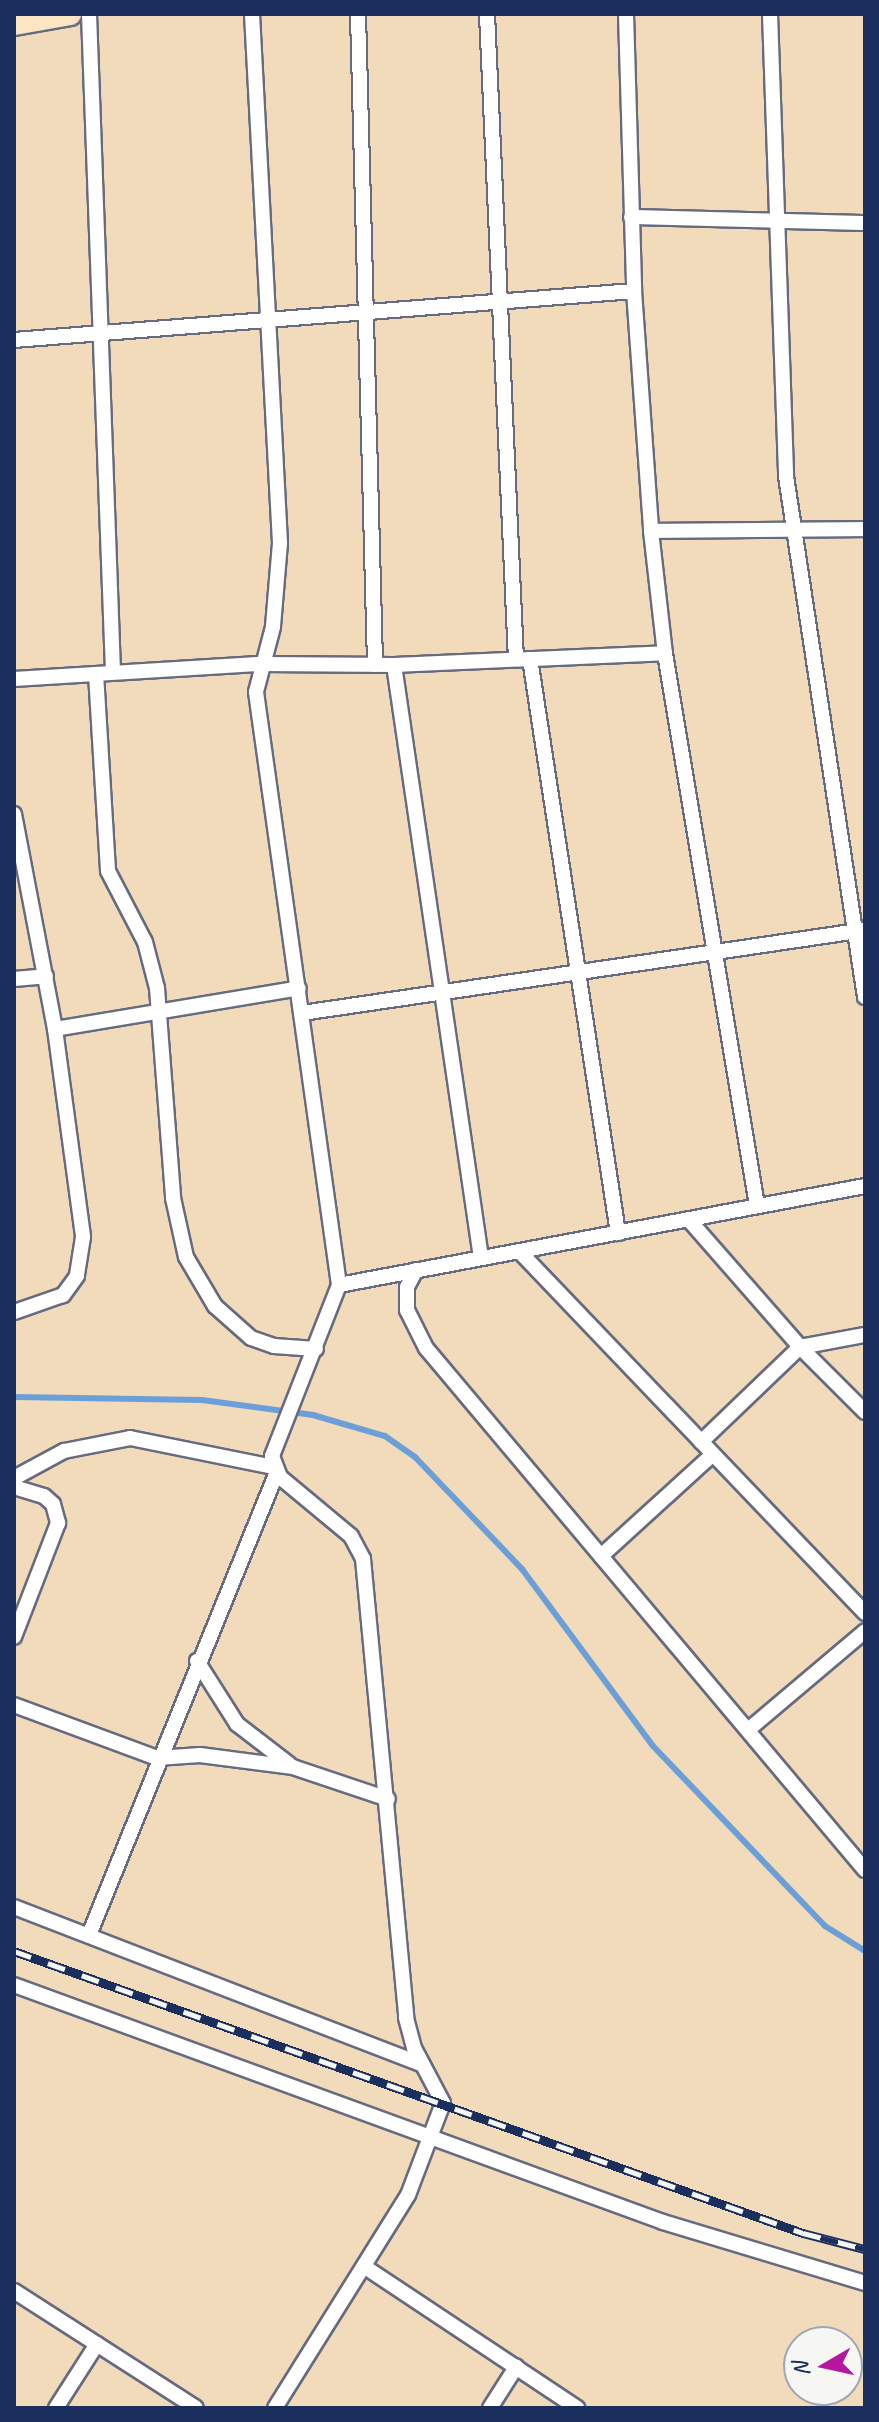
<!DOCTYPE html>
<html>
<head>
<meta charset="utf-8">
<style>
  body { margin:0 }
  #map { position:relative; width:879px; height:2422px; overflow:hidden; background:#f1dbbb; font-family:Caveat,sans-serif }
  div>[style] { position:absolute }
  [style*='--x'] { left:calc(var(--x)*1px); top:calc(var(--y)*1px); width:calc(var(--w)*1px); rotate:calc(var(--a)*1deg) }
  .stream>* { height:6px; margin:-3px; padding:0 3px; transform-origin:3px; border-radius:3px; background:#6c9fd7 }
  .roads { filter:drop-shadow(2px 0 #666b7f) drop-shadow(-2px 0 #666b7f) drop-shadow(0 2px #666b7f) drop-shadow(0 -2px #666b7f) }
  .street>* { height:14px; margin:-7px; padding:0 7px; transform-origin:7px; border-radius:7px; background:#fff }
  .secondary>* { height:22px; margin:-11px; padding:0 11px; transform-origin:11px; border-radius:11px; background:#fbe6c4 }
  .rail>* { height:9px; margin-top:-4.5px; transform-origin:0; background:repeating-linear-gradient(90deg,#f6f6f2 0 18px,#1b2f5e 0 36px); box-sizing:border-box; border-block:2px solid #1b2f5e }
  span { translate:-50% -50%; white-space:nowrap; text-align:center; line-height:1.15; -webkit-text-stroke:7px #f6f6f2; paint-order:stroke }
  .frame { position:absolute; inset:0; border:16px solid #1b2f5e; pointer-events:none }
  .north { position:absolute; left:783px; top:2326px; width:80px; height:80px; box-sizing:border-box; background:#f6f6f2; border:2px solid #9ea6b7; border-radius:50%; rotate:261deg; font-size:22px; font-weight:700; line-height:32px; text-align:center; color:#1b2f5e }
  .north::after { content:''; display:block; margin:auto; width:28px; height:36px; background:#b5179e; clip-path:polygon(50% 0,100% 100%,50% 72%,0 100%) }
</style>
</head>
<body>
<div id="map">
  <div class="stream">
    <i style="--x:14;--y:1397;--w:188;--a:0.9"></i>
    <i style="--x:202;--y:1400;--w:112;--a:7.7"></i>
    <i style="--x:313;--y:1415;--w:75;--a:16.3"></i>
    <i style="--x:385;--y:1436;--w:37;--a:35"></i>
    <i style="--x:415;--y:1457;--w:155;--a:46.3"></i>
    <i style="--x:522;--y:1569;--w:220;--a:53.5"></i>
    <i style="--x:653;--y:1746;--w:249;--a:46.3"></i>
    <i style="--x:825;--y:1926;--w:47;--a:32"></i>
  </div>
  <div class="roads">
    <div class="street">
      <i style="--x:89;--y:14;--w:658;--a:87.91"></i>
      <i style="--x:252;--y:14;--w:530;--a:86.97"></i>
      <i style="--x:280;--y:543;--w:84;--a:94.8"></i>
      <i style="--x:273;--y:627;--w:67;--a:104.7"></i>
      <i style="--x:256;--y:692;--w:599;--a:82.03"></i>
      <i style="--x:339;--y:1285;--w:184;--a:111.4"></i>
      <i style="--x:272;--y:1456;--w:22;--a:69"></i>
      <i style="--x:280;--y:1477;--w:92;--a:39.7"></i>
      <i style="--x:351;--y:1536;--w:26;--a:62"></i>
      <i style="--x:363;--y:1559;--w:461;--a:84.6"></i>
      <i style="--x:406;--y:2018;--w:31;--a:75"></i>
      <i style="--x:414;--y:2048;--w:62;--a:62.2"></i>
      <i style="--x:443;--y:2103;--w:98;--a:110.8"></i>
      <i style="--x:408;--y:2195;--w:251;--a:122"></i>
      <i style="--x:358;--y:14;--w:651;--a:88.5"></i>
      <i style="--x:487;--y:14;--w:646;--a:87.43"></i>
      <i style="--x:626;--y:14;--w:277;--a:88.3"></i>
      <i style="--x:634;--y:291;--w:241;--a:85.9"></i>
      <i style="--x:651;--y:531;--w:123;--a:83.5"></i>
      <i style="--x:665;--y:653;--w:560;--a:80.54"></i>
      <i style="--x:770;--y:14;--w:462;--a:88"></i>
      <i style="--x:786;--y:476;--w:527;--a:81.38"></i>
      <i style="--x:631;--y:217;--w:234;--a:1.5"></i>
      <i style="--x:14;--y:340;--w:622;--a:-4.52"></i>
      <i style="--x:651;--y:531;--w:214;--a:-0.5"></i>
      <i style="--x:530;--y:659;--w:581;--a:81.28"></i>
      <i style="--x:394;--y:665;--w:599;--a:81.65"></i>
      <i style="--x:96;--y:674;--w:197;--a:86.5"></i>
      <i style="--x:108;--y:871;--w:80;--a:62.5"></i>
      <i style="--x:145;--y:942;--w:48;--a:75.4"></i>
      <i style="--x:157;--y:988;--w:211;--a:85.6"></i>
      <i style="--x:173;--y:1198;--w:60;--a:77.6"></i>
      <i style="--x:186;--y:1257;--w:57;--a:59.4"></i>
      <i style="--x:215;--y:1306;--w:48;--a:41.6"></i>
      <i style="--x:251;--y:1338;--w:24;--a:19"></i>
      <i style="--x:274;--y:1346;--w:42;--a:4.1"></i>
      <i style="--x:14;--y:679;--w:248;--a:-3.5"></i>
      <i style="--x:262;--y:664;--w:132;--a:0.4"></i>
      <i style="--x:394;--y:665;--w:271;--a:-2.5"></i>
      <i style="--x:14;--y:814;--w:219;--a:79.2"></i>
      <i style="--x:55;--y:1029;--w:210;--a:82.3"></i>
      <i style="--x:83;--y:1237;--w:39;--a:99"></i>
      <i style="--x:77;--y:1276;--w:24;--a:126"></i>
      <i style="--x:63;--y:1295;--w:52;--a:160.9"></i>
      <i style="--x:14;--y:979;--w:32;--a:-5"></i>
      <i style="--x:302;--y:1013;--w:569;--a:-8.39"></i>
      <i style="--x:55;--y:1029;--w:247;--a:-9.5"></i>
      <i style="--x:689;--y:1220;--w:169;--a:48.8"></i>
      <i style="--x:800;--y:1347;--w:92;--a:45"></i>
      <i style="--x:519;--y:1251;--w:501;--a:46.29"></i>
      <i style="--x:416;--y:1270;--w:19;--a:118"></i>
      <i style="--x:407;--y:1287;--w:23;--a:90"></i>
      <i style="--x:407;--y:1310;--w:42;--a:63.4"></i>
      <i style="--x:426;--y:1348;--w:682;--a:49.94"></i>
      <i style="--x:339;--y:1285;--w:535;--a:-10.66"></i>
      <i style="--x:701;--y:1442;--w:137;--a:-43.8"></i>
      <i style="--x:800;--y:1347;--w:66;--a:-10.5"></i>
      <i style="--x:14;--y:1478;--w:57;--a:-28.4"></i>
      <i style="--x:64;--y:1451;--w:67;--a:-11.1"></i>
      <i style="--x:130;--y:1438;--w:147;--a:11.4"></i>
      <i style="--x:14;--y:1487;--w:31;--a:17"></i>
      <i style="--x:44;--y:1496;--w:12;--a:42"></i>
      <i style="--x:53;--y:1504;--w:20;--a:75"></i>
      <i style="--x:58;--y:1523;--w:122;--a:111.1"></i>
      <i style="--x:601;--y:1556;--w:151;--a:-42.3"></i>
      <i style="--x:197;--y:1661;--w:75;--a:57.6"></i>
      <i style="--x:237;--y:1724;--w:66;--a:37.6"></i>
      <i style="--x:14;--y:1705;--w:153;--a:20.3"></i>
      <i style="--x:157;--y:1758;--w:43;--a:-4"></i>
      <i style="--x:200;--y:1755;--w:94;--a:7.4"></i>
      <i style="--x:293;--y:1767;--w:100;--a:18.6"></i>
      <i style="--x:748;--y:1730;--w:153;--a:-40.2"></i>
      <i style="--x:14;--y:1907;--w:438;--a:21.1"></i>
      <i style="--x:89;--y:1935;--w:500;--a:-67.9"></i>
      <i style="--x:14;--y:1985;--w:691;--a:20.06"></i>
      <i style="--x:663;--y:2222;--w:211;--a:16.8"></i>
      <i style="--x:365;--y:2267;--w:255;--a:33.6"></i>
      <i style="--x:14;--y:2291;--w:216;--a:32.7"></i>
      <i style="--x:56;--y:2408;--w:76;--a:-57.4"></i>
      <i style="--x:490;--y:2408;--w:49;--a:-57.6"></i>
    </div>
    <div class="secondary">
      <i style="--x:14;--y:24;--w:57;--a:-10.1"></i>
    </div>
  </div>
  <div class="rail">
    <i style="--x:14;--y:1951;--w:838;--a:19.67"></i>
    <i style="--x:803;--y:2233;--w:64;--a:14.5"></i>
  </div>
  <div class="frame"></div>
  <div class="north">N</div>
</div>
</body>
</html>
